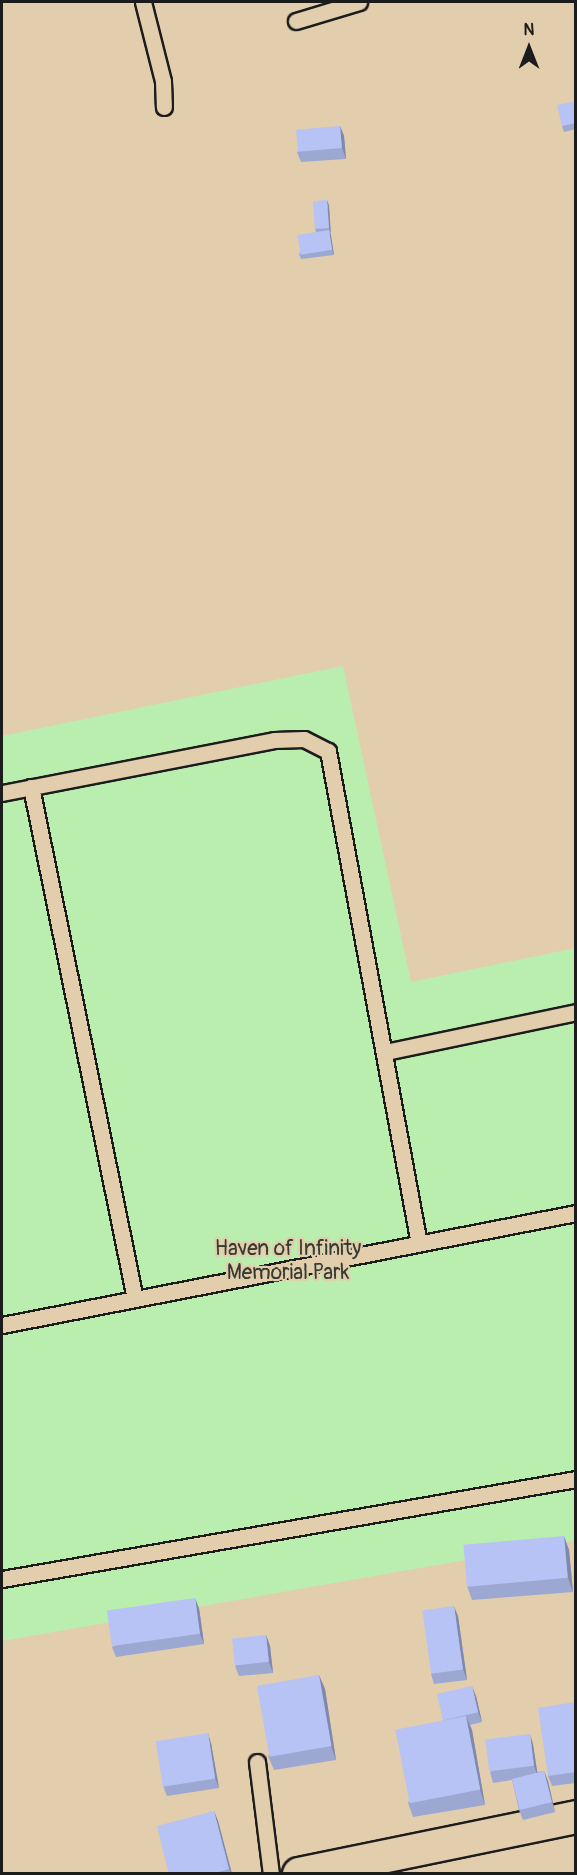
<!DOCTYPE html>
<html>
<head>
<meta charset="utf-8">
<style>
  body { margin:0 }
  #map { position:relative; width:577px; height:1875px; overflow:hidden; background:#e2cdac; font-family:Pangolin,sans-serif }
  div>[style] { position:absolute }
  [style*='--x'] { left:calc(var(--x)*1px); top:calc(var(--y)*1px); width:calc(var(--w)*1px); rotate:calc(var(--a)*1deg) }
  .green>* { inset:0; background:#baeeaf }
  .roads { filter:drop-shadow(2px 0 #1c1c1c) drop-shadow(-2px 0 #1c1c1c) drop-shadow(0 2px #1c1c1c) drop-shadow(0 -2px #1c1c1c) }
  .service>* { height:15px; margin:-7.5px; padding:0 7.5px; transform-origin:7.5px; border-radius:7.5px; background:#e2cdac }
  .minor>* { height:32px; margin:-16px; padding:0 16px; transform-origin:16px; border-radius:16px; background:#e2cdac }
  .wall>* { inset:0; background:#9da8d2 }
  .shaded-wall>* { inset:0; background:#8088ab }
  .building>* { inset:0; background:#b7c3f4; transform-origin:0 0 }
  span { translate:-50% -50%; white-space:nowrap; text-align:center; line-height:1.15; -webkit-text-stroke:4.5px #e2cdac; paint-order:stroke }
  .park-label { font-size:21px; color:#343c32 }
  .frame { position:absolute; inset:0; border:3px solid #1c1c1c; pointer-events:none }
  .north { position:absolute; left:499px; top:18px; width:60px; height:60px; -webkit-text-stroke:4px #e2cdac; paint-order:stroke; rotate:0deg; font-size:16px; font-weight:700; line-height:24px; text-align:center; color:#1c1c1c }
  .north::after { content:''; display:block; margin:auto; width:21px; height:27px; background:#1c1c1c; clip-path:polygon(50% 0,100% 100%,50% 72%,0 100%) }
</style>
</head>
<body>
<div id="map">
  <div class="green">
    <i style="clip-path:polygon(343px 666px,411px 982px,575px 948px,575px 1541px,2px 1641px,2px 736px)"></i>
  </div>
  <div class="roads">
    <div class="service">
      <i style="--x:143;--y:2;--w:81;--a:75.8"></i>
      <i style="--x:163;--y:81;--w:26;--a:88"></i>
      <i style="--x:296;--y:21;--w:66;--a:-16.8"></i>
      <i style="--x:31;--y:787;--w:522;--a:78.52"></i>
      <i style="--x:2;--y:793;--w:277;--a:-11"></i>
      <i style="--x:274;--y:740;--w:30;--a:-2"></i>
      <i style="--x:304;--y:739;--w:27;--a:27"></i>
      <i style="--x:328;--y:751;--w:501;--a:79.54"></i>
      <i style="--x:385;--y:1052;--w:195;--a:-11.8"></i>
      <i style="--x:2;--y:1325;--w:585;--a:-11.04"></i>
      <i style="--x:2;--y:1579;--w:583;--a:-9.88"></i>
      <i style="--x:257;--y:1762;--w:113;--a:82.9"></i>
    </div>
    <div class="minor">
      <i style="--x:299;--y:1874;--w:283;--a:-11.6"></i>
    </div>
  </div>
  <div class="wall">
    <i style="clip-path:polygon(576px 101px,576px 129px,564px 132px,562px 126px)"></i>
    <i style="clip-path:polygon(340px 126px,344px 136px,346px 159px,301px 162px,297px 152px)"></i>
    <i style="clip-path:polygon(329px 205px,330px 234px,334px 255px,301px 259px,299px 254px,316px 232px,315px 229px)"></i>
    <i style="clip-path:polygon(564px 1536px,569px 1550px,573px 1592px,472px 1600px,467px 1586px)"></i>
    <i style="clip-path:polygon(199px 1608px,204px 1644px,116px 1657px,112px 1647px)"></i>
    <i style="clip-path:polygon(458px 1616px,467px 1680px,434px 1684px,431px 1674px)"></i>
    <i style="clip-path:polygon(266px 1635px,270px 1646px,273px 1673px,239px 1676px,235px 1666px)"></i>
    <i style="clip-path:polygon(319px 1675px,325px 1689px,336px 1760px,274px 1770px,268px 1756px)"></i>
    <i style="clip-path:polygon(476px 1696px,482px 1722px,470px 1725px,472px 1730px,485px 1805px,413px 1817px,408px 1803px,443px 1720px)"></i>
    <i style="clip-path:polygon(576px 1702px,576px 1783px,552px 1786px,548px 1776px)"></i>
    <i style="clip-path:polygon(211px 1743px,219px 1788px,167px 1796px,163px 1786px)"></i>
    <i style="clip-path:polygon(533px 1744px,537px 1772px,544px 1771px,548px 1781px,555px 1812px,523px 1820px,519px 1810px,512px 1780px,493px 1783px,490px 1772px)"></i>
    <i style="clip-path:polygon(214px 1811px,218px 1821px,232px 1874px,169px 1874px)"></i>
  </div>
  <div class="shaded-wall">
    <i style="clip-path:polygon(340px 126px,344px 136px,346px 159px,342px 148px)"></i>
    <i style="clip-path:polygon(327px 200px,329px 205px,331px 234px,329px 228px)"></i>
    <i style="clip-path:polygon(329px 230px,331px 235px,334px 255px,332px 250px)"></i>
    <i style="clip-path:polygon(564px 1536px,569px 1550px,573px 1592px,568px 1578px)"></i>
    <i style="clip-path:polygon(195px 1598px,199px 1608px,204px 1644px,200px 1634px)"></i>
    <i style="clip-path:polygon(454px 1606px,458px 1616px,467px 1680px,463px 1669px)"></i>
    <i style="clip-path:polygon(266px 1635px,270px 1646px,273px 1673px,269px 1662px)"></i>
    <i style="clip-path:polygon(319px 1675px,325px 1689px,336px 1760px,331px 1746px)"></i>
    <i style="clip-path:polygon(472px 1686px,476px 1696px,482px 1722px,478px 1712px)"></i>
    <i style="clip-path:polygon(466px 1716px,472px 1730px,485px 1805px,480px 1790px)"></i>
    <i style="clip-path:polygon(208px 1733px,211px 1743px,219px 1788px,215px 1778px)"></i>
    <i style="clip-path:polygon(530px 1734px,533px 1744px,538px 1777px,534px 1766px)"></i>
    <i style="clip-path:polygon(544px 1771px,548px 1781px,555px 1812px,552px 1802px)"></i>
    <i style="clip-path:polygon(214px 1811px,218px 1821px,232px 1874px,229px 1869px)"></i>
  </div>
  <div class="building">
    <i style="clip-path:polygon(576px 101px,576px 123px,562px 126px,557px 105px)"></i>
    <i style="left:340px;top:126px;width:22px;height:44px;rotate:85deg"></i>
    <i style="left:327px;top:200px;width:28px;height:14px;rotate:86deg"></i>
    <i style="left:329px;top:230px;width:20px;height:32px;rotate:81deg"></i>
    <i style="left:564px;top:1536px;width:42px;height:101px;rotate:85deg"></i>
    <i style="left:195px;top:1598px;width:36px;height:89px;rotate:82deg"></i>
    <i style="left:454px;top:1606px;width:64px;height:32px;rotate:82deg"></i>
    <i style="left:266px;top:1635px;width:27px;height:34px;rotate:84deg"></i>
    <i style="left:319px;top:1675px;width:72px;height:63px;rotate:80deg"></i>
    <i style="left:472px;top:1686px;width:27px;height:36px;rotate:77deg"></i>
    <i style="clip-path:polygon(576px 1702px,576px 1772px,548px 1776px,538px 1708px)"></i>
    <i style="left:466px;top:1716px;width:75px;height:72px;rotate:79deg"></i>
    <i style="left:208px;top:1733px;width:46px;height:53px;rotate:81deg"></i>
    <i style="left:530px;top:1734px;width:32px;height:45px;rotate:83deg"></i>
    <i style="left:544px;top:1771px;width:32px;height:33px;rotate:76deg"></i>
    <i style="clip-path:polygon(214px 1811px,229px 1869px,211px 1874px,169px 1874px,157px 1826px)"></i>
  </div>
  <div class="park-label">
    <span style="left:288px;top:1261px">Haven of Infinity<br>Memorial Park</span>
  </div>
  <div class="frame"></div>
  <div class="north">N</div>
</div>
</body>
</html>
